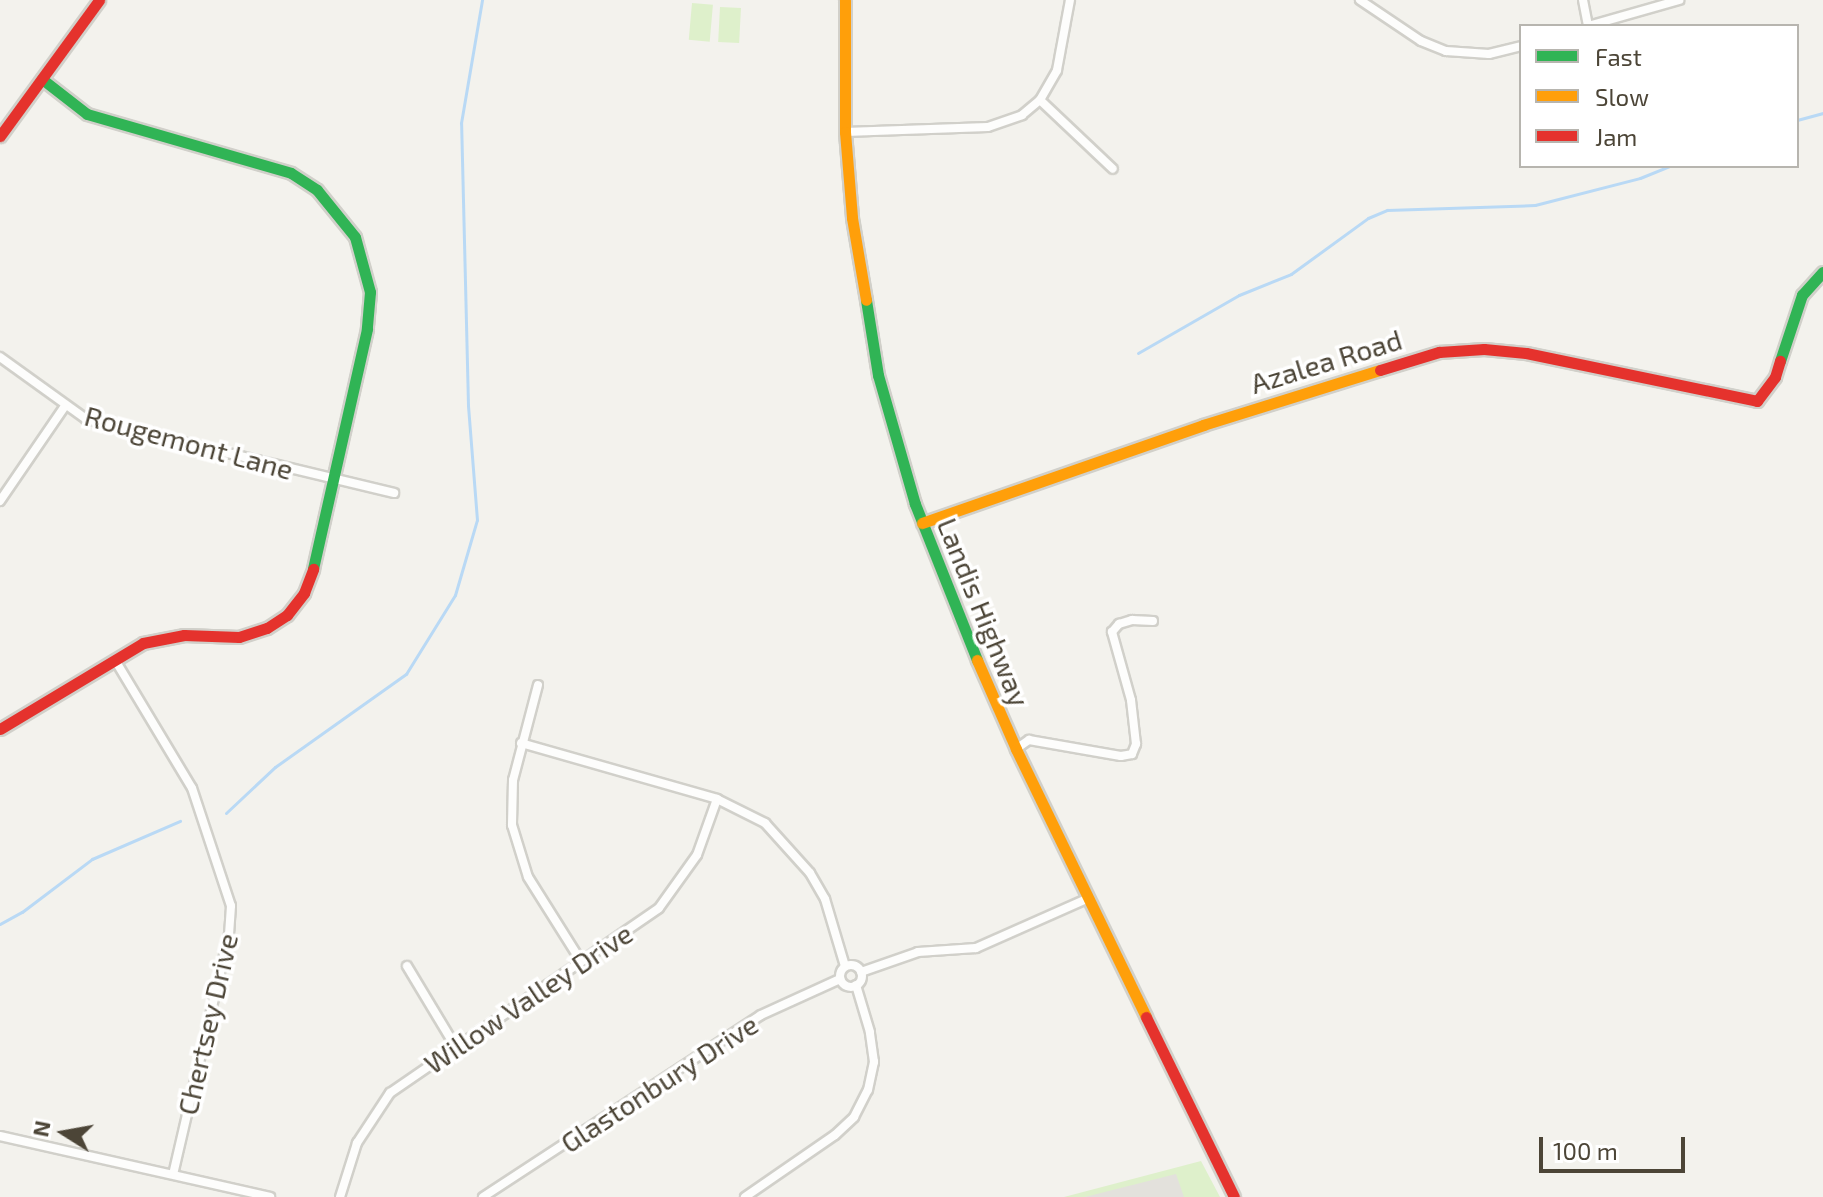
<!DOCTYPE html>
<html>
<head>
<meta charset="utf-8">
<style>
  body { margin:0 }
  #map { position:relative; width:1823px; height:1197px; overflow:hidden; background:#f3f2ed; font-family:"Exo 2",sans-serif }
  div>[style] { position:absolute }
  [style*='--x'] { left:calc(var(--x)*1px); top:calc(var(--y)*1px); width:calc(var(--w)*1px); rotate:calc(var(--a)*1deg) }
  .green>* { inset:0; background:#def0cb; transform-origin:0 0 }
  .parking>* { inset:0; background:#e3e1dc }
  .stream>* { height:3px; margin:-1.5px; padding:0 1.5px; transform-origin:1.5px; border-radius:1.5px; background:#b9d9f5 }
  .roads { filter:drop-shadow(2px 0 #d1d0ca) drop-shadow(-2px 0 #d1d0ca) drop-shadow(0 2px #d1d0ca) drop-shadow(0 -2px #d1d0ca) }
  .street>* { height:8px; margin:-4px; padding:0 4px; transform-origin:4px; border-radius:4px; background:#fdfdfc }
  .street>.ring { margin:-4px; padding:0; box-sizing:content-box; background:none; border:8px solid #fdfdfc; border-radius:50% }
  .fast>* { height:11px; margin:-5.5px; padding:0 5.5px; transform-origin:5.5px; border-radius:5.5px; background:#30b455 }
  .slow>* { height:11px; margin:-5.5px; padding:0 5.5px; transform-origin:5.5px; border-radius:5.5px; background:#ff9f0a }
  .jam>* { height:11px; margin:-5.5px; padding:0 5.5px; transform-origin:5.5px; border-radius:5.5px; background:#e5322d }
  span { translate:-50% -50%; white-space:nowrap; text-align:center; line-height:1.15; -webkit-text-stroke:7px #fff; paint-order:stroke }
  .street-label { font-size:28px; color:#4c4537 }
  .legend { position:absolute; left:1519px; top:24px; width:280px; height:144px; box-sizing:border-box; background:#fff; border:2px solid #b7b5af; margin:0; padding:10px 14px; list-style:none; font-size:24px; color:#4c4537 }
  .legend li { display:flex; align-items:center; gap:16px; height:40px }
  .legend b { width:40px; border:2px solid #b7b5af }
  .north { position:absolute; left:24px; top:1093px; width:80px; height:80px; -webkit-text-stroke:6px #fff; paint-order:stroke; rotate:281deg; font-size:22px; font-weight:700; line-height:32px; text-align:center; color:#4c4537 }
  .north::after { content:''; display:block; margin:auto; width:28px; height:36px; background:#4c4537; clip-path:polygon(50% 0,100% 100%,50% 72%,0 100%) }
  .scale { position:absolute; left:1539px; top:1137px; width:146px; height:36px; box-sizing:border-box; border:4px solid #4c4537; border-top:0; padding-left:10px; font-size:24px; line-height:28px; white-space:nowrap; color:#4c4537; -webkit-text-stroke:6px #fff; paint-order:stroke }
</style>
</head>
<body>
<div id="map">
  <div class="green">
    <i style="left:692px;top:3px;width:21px;height:37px;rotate:5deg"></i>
    <i style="left:720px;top:7px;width:21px;height:35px;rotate:3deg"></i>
    <i style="clip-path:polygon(1201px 1161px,1220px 1197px,1064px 1197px)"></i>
  </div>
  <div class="parking">
    <i style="clip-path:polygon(1176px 1174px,1184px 1197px,1085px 1197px)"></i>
  </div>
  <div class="stream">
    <i style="--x:1797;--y:120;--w:27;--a:-15"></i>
    <i style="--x:1138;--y:353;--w:116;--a:-29.9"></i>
    <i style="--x:1239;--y:295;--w:56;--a:-22"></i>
    <i style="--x:1291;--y:274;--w:95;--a:-36"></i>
    <i style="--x:1368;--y:218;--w:21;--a:-23"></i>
    <i style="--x:1387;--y:210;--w:148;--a:-1.9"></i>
    <i style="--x:1535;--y:205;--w:108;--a:-14.4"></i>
    <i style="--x:1640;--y:178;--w:31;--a:-22"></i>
    <i style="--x:226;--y:813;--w:67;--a:-43.2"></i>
    <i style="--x:275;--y:767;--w:161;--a:-35.4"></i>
    <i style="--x:406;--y:674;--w:93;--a:-58.2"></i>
    <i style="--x:455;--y:595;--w:78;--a:-73.7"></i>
    <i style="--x:477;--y:520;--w:115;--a:-94.5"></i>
    <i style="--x:468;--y:405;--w:282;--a:-91.4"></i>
    <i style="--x:461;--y:123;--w:125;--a:-80.3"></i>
    <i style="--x:0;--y:924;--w:25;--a:-29"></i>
    <i style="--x:22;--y:912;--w:88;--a:-37.1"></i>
    <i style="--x:92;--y:859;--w:96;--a:-23.4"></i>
  </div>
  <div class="roads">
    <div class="street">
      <i style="--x:1360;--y:0;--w:73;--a:33.9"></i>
      <i style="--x:1421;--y:41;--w:27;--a:22"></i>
      <i style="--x:1446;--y:51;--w:43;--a:4"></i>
      <i style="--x:1489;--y:54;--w:33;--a:-14"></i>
      <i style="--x:1583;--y:0;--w:26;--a:79"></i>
      <i style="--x:1588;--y:26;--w:95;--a:-15.9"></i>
      <i style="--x:1040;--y:100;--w:100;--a:43.4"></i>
      <i style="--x:845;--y:132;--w:143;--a:-2"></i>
      <i style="--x:988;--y:127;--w:36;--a:-19"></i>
      <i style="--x:1022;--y:115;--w:23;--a:-40"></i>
      <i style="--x:1040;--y:100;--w:34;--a:-60"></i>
      <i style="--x:1057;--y:70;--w:71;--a:-79.5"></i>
      <i style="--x:0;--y:357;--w:106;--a:35.8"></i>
      <i style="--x:86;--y:419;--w:317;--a:13.5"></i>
      <i style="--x:0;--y:501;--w:115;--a:-55.6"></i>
      <i style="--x:115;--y:660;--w:149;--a:59"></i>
      <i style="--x:192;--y:788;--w:124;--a:71.7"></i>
      <i style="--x:231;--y:906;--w:28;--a:94"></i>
      <i style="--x:229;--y:934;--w:246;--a:103.1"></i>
      <i style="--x:538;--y:685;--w:98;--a:104.7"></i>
      <i style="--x:513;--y:780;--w:45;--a:91.3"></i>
      <i style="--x:512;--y:825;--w:54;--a:72.9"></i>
      <i style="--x:528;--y:877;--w:99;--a:57.8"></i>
      <i style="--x:521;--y:743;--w:204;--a:15.9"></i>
      <i style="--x:717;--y:799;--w:54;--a:26.6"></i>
      <i style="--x:765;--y:823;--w:67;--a:48"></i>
      <i style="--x:810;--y:873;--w:30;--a:60"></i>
      <i style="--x:825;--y:899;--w:70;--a:73.4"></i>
      <i style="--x:1016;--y:749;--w:16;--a:-35"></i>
      <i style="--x:1029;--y:740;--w:93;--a:9.9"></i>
      <i style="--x:1121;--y:756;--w:11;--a:-10"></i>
      <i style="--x:1132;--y:754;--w:11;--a:-68"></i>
      <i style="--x:1136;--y:744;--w:44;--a:-96.5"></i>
      <i style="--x:1131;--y:700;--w:71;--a:-105.6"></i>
      <i style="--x:1112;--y:632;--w:11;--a:-49"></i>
      <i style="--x:1119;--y:624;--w:14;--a:-17"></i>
      <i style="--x:1132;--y:620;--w:21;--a:3"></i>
      <i class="ring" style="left:840px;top:965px;width:14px;height:14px"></i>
      <i style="--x:407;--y:966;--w:93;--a:59"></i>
      <i style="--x:861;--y:972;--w:60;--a:-19.3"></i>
      <i style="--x:918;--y:952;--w:58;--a:-3.9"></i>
      <i style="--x:976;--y:948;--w:124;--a:-23.9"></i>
      <i style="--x:0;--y:1136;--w:277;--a:12.7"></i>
      <i style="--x:340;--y:1197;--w:57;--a:-72.5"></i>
      <i style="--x:357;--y:1143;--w:60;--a:-56.6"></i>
      <i style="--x:390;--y:1093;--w:326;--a:-34.5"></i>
      <i style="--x:659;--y:908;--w:65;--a:-54.4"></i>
      <i style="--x:697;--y:855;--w:59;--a:-70.3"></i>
      <i style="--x:483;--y:1197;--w:332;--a:-33.2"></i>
      <i style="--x:761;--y:1015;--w:87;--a:-24.5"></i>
      <i style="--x:745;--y:1197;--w:109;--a:-34.6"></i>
      <i style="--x:835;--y:1135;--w:26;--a:-43"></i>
      <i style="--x:854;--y:1117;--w:30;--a:-63"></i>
      <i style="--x:868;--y:1090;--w:29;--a:-78"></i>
      <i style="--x:874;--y:1062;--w:30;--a:-98"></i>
      <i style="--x:870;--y:1032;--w:49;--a:-106.6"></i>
    </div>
    <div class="fast">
      <i style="--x:42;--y:79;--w:57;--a:37.9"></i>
      <i style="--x:87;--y:114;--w:212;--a:16.1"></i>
      <i style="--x:291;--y:173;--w:31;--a:33"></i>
      <i style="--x:317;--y:190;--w:60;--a:51"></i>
      <i style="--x:355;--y:237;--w:57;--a:74.7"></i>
      <i style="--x:370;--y:292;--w:37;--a:95"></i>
      <i style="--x:367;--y:329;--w:246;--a:102.7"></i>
      <i style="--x:866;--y:300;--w:76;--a:80.9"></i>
      <i style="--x:878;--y:375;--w:134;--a:74"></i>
      <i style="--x:915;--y:504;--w:168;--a:68.3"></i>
      <i style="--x:1780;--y:361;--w:70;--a:-71.6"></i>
      <i style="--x:1802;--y:295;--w:31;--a:-48"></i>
    </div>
    <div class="slow">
      <i style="--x:845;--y:0;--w:132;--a:90"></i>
      <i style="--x:845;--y:132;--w:86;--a:85.3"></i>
      <i style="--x:852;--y:218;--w:83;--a:80.3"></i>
      <i style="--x:922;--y:523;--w:298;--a:-19.2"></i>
      <i style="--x:1203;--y:425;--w:185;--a:-17.3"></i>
      <i style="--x:977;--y:660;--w:97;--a:66.3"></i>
      <i style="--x:1016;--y:749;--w:298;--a:64.1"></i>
    </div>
    <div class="jam">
      <i style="--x:0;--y:136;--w:168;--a:-53.9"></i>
      <i style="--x:1380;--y:370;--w:62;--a:-17"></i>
      <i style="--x:1439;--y:352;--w:45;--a:-3.8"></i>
      <i style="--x:1484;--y:349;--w:42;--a:5.4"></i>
      <i style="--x:1526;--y:353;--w:236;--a:11.7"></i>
      <i style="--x:1757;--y:401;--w:30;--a:-53"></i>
      <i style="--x:1775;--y:377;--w:17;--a:-73"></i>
      <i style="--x:0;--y:729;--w:167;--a:-31"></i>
      <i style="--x:143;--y:643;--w:42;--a:-11"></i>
      <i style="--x:184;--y:635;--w:55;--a:2.1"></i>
      <i style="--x:239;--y:637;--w:29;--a:-18"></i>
      <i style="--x:267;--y:628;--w:24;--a:-33"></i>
      <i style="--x:287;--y:615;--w:28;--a:-52"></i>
      <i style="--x:304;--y:593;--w:26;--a:-69"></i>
      <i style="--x:1146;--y:1017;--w:200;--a:63.9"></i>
    </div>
  </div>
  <div class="street-label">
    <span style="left:1326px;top:361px;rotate:-17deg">Azalea Road</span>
    <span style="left:189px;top:442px;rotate:15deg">Rougemont Lane</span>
    <span style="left:984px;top:612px;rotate:68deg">Landis Highway</span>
    <span style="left:528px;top:998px;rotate:-34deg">Willow Valley Drive</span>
    <span style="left:207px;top:1024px;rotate:-77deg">Chertsey Drive</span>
    <span style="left:659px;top:1083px;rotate:-33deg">Glastonbury Drive</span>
  </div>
  <ul class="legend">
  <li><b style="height:10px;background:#30b455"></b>Fast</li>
  <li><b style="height:10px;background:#ff9f0a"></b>Slow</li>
  <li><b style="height:10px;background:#e5322d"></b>Jam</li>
  </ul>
  <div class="north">N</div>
  <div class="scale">100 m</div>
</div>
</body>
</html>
